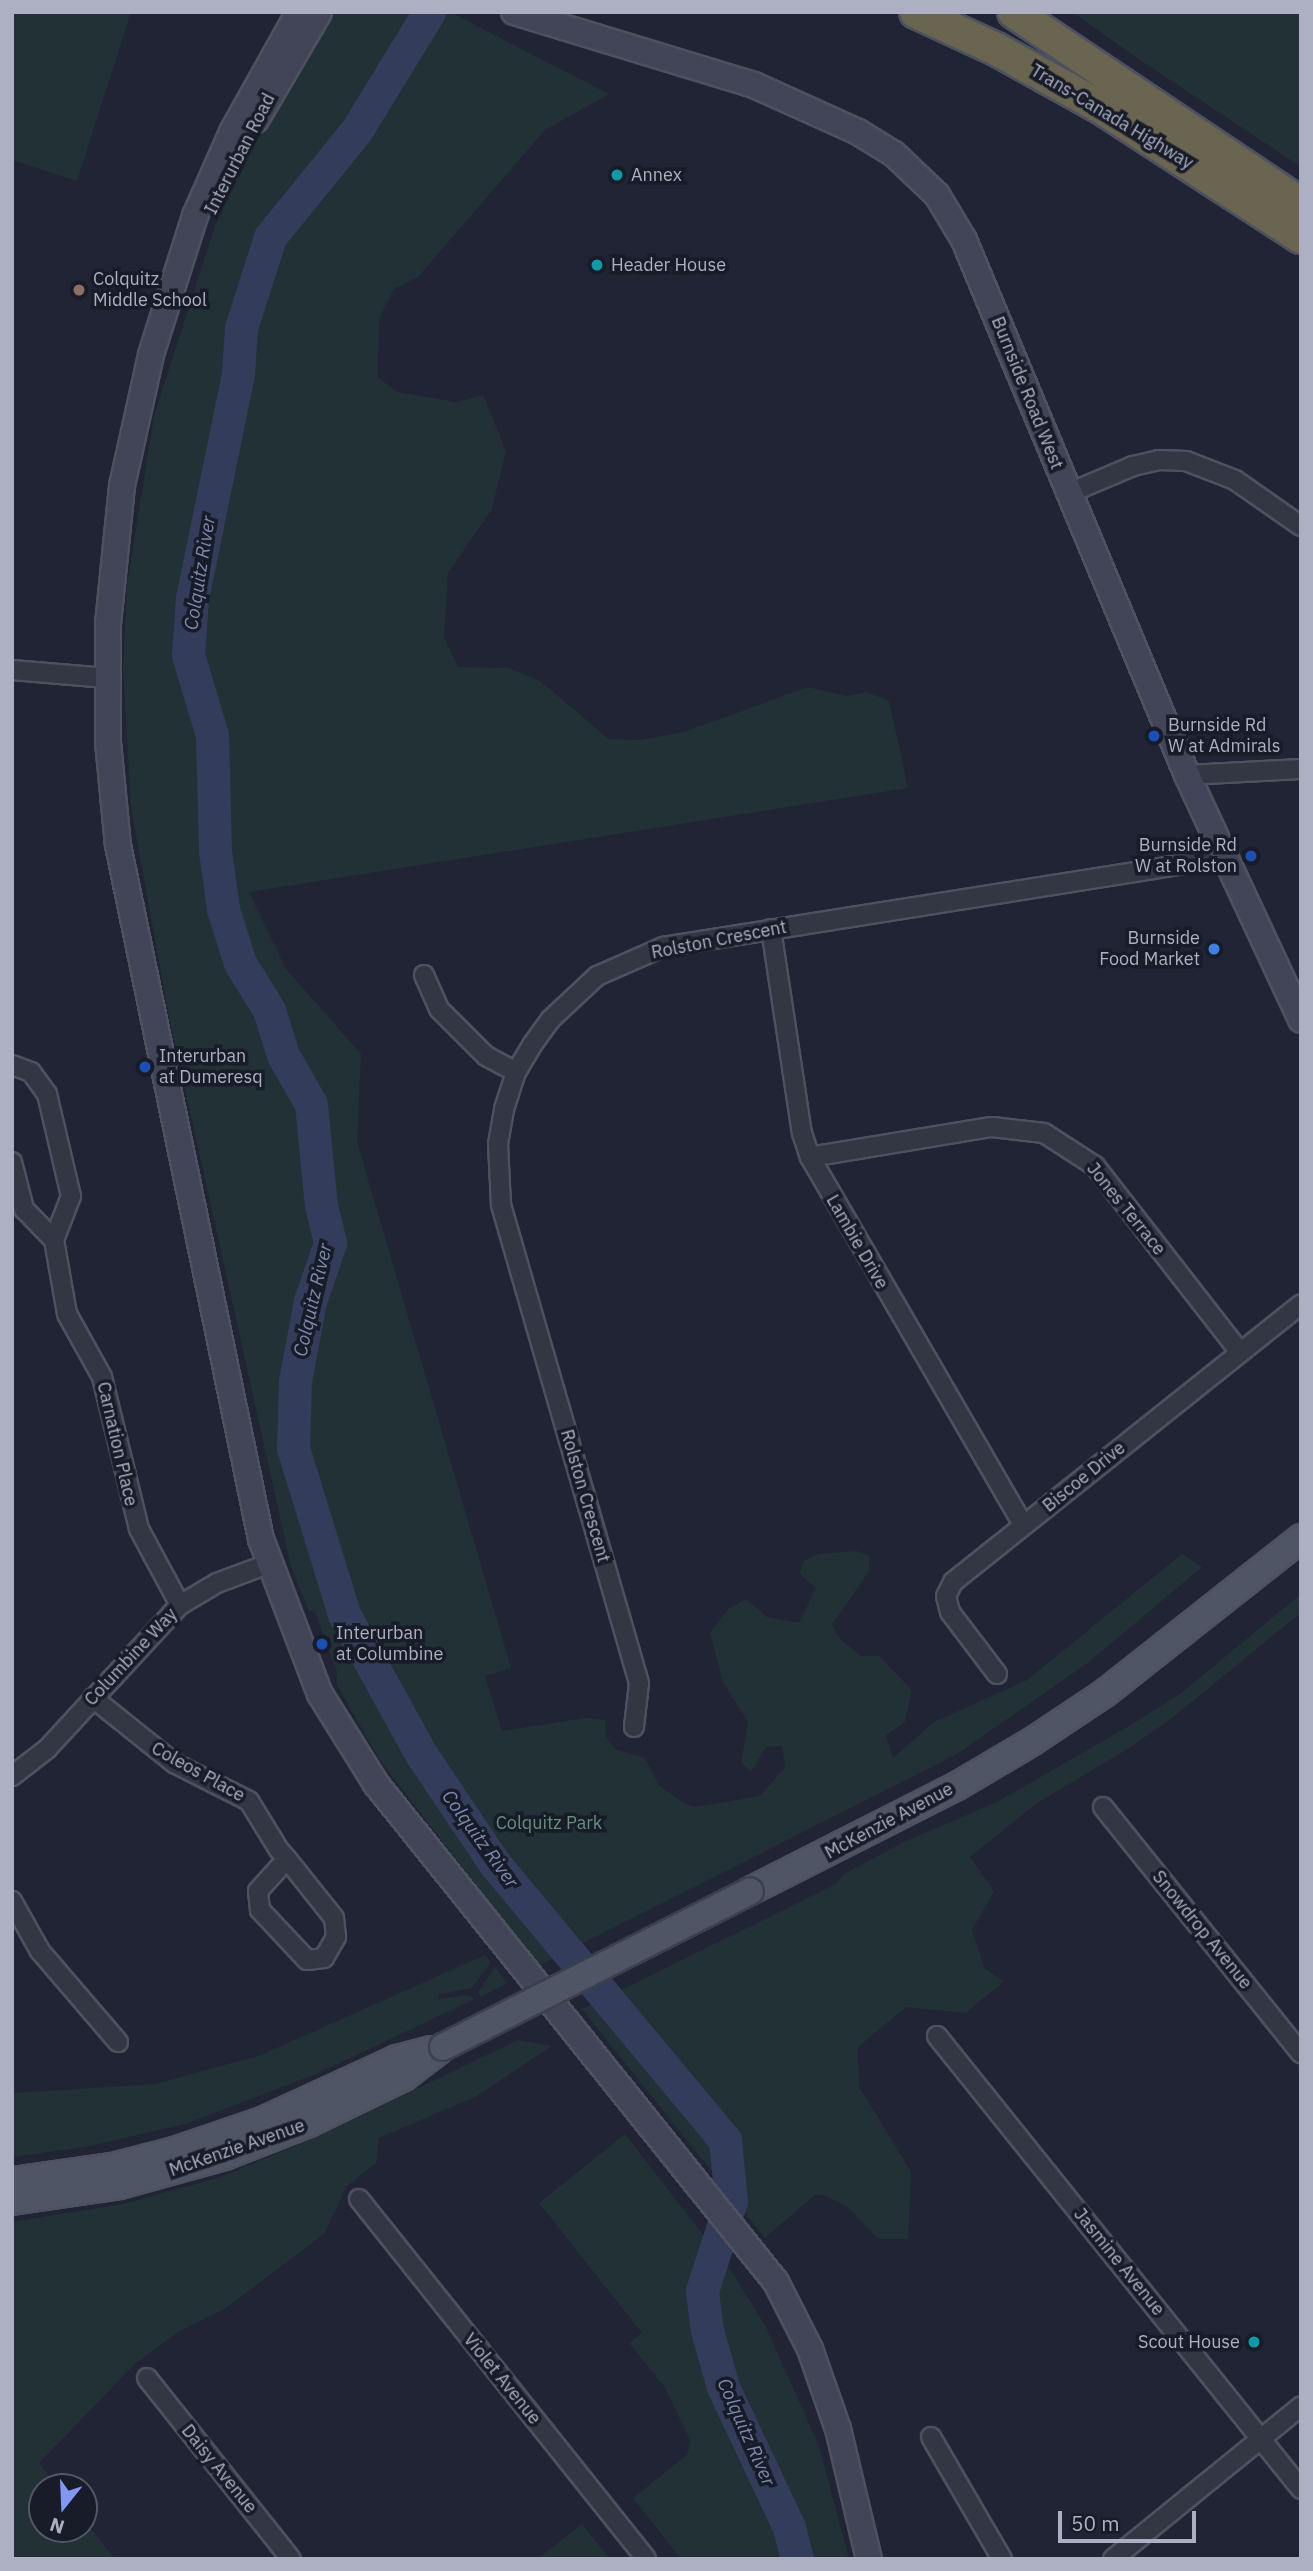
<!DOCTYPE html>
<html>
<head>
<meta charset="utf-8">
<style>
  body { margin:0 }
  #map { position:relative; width:1313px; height:2571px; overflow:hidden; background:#202434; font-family:"IBM Plex Sans",sans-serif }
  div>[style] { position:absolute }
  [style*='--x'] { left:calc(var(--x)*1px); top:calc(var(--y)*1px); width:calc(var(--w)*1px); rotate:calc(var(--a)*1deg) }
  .green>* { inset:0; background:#223136 }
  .river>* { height:33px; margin:-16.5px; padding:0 16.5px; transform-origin:16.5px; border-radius:16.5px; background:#343c5b }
  .roads { filter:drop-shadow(2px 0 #4d5160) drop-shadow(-2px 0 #4d5160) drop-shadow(0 2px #4d5160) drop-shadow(0 -2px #4d5160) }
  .street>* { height:18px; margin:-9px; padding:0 9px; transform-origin:9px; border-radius:9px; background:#333744 }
  .secondary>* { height:24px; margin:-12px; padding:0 12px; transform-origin:12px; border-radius:12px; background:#414557 }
  .primary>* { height:26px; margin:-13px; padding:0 13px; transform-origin:13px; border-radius:13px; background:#505565 }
  .highway>* { height:32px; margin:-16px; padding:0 16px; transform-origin:16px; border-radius:16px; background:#6a6550 }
  .bridges { filter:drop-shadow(2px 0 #3c404e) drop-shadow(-2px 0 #3c404e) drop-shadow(0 2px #3c404e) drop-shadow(0 -2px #3c404e) }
  .primary-bridge>* { height:26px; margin:-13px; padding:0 13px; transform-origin:13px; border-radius:13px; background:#505565 }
  .dots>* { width:19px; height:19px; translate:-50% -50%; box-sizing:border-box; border:4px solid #181c29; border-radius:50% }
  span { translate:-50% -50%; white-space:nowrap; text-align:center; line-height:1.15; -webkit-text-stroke:7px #181c29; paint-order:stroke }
  .street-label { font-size:18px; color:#acb0c2 }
  .poi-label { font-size:18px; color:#acb0c2 }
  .left { translate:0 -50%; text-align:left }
  .right { translate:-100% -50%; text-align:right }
  .park-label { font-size:18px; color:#669078 }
  .water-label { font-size:19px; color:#7e89ae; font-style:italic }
  .frame { position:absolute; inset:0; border:14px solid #acb0c2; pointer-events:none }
  .north { position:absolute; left:28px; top:2473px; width:70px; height:70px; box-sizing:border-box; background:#181c29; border:2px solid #535766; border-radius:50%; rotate:198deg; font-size:19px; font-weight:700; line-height:28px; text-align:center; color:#acb0c2 }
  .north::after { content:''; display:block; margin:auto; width:24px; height:32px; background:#8297f2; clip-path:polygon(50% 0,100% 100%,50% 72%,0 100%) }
  .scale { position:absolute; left:1058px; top:2511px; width:138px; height:32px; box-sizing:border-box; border:4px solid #acb0c2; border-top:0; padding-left:9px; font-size:21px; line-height:24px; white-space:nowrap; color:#acb0c2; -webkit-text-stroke:5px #181c29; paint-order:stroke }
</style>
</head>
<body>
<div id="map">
  <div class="green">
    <i style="clip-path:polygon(12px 12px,131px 12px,77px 181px,12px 160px)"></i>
    <i style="clip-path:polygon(331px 12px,450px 12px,609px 94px,545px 130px,418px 277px,394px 289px,379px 319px,378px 378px,398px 392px,456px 402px,483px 395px,506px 451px,492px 509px,448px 573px,444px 637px,458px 667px,509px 668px,540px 681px,609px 739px,639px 740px,684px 732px,808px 687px,847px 696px,867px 692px,889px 701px,908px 788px,249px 892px,286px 969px,361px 1054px,357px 1142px,511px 1668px,485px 1676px,502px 1731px,585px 1718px,605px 1720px,606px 1737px,615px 1749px,645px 1758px,659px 1785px,683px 1803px,696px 1807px,760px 1796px,785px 1767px,782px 1746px,766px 1747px,751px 1772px,741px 1763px,748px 1722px,723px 1682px,710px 1633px,728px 1609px,746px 1599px,767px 1617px,799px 1623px,816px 1588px,799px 1573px,804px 1561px,818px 1554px,857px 1551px,869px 1556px,869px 1571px,832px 1625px,841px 1640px,861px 1656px,879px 1656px,912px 1690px,905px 1722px,886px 1735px,893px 1758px,934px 1722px,1027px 1680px,1182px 1554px,1202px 1567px,1089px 1662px,957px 1754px,538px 1966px,379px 1759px,336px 1683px,337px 1672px,315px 1612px,309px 1611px,291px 1567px,169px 1017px,131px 808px,123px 669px,127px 585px,154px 416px,215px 226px,251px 148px)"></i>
    <i style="clip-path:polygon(1072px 12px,1301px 12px,1301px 167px,1140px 60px)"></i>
    <i style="clip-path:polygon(1301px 1594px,1301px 1620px,1298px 1615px,1176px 1715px,1131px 1747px,1037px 1803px,970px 1857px,994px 1891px,972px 1930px,985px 1969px,1004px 1981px,966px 2013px,906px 2007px,858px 2047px,859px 2086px,911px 2172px,908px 2239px,878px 2239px,848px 2207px,824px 2195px,815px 2195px,765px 2238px,582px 2009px,836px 1884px,844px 1874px,906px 1841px,997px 1802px,1129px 1726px,1180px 1694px)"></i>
    <i style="clip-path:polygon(485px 1955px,491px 1962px,472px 1988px,440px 1994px,438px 1999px,466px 1995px,475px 1999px,314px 2075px,185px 2124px,85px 2147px,12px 2157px,12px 2093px,155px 2084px,261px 2055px)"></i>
    <i style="clip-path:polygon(495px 1967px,507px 1983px,481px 1997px,478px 1992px)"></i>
    <i style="clip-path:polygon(518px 2040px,552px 2046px,477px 2096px,379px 2138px,376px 2163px,347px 2186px,324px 2234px,226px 2308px,181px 2330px,136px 2363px,39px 2463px,58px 2487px,42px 2487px,42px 2529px,84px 2529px,84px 2520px,115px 2559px,12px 2559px,12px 2222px,123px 2204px,221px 2177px,321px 2135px)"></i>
    <i style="clip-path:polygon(625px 2134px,732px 2272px,766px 2327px,819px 2446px,849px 2559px,681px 2559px,633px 2498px,687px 2455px,691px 2442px,664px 2386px,629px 2343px,642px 2333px,539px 2203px)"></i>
    <i style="clip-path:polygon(582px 2524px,610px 2559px,537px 2559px)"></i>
  </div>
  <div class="river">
    <i style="--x:429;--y:12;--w:140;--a:121.5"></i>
    <i style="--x:356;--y:131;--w:136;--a:129.1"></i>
    <i style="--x:270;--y:237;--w:96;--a:107.7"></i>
    <i style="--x:241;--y:328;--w:46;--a:93.7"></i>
    <i style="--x:238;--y:374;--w:229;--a:101.6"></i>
    <i style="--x:192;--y:598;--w:57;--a:94"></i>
    <i style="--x:188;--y:655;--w:84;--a:73.3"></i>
    <i style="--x:212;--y:735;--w:116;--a:88.5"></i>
    <i style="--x:215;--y:851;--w:59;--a:82.1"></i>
    <i style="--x:223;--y:909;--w:57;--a:72.5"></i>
    <i style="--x:240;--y:963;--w:55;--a:58.3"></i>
    <i style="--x:269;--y:1010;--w:47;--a:72.7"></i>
    <i style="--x:283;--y:1055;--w:56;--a:60.3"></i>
    <i style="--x:311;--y:1104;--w:102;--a:84.4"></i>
    <i style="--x:321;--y:1206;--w:38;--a:76"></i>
    <i style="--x:330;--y:1243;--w:61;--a:109"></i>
    <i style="--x:310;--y:1301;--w:81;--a:100.6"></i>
    <i style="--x:295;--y:1381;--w:67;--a:91.7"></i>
    <i style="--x:293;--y:1448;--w:174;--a:72.9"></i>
    <i style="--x:344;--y:1614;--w:160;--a:61.2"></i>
    <i style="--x:421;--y:1754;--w:133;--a:56.1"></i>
    <i style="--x:495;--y:1864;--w:359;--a:50.2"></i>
    <i style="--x:725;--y:2140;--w:61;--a:84.4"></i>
    <i style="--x:731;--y:2201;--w:95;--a:107.9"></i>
    <i style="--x:702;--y:2291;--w:39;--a:83"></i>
    <i style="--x:707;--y:2330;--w:59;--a:74.3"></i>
    <i style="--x:723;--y:2387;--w:155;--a:64.8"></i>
    <i style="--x:789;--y:2527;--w:33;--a:76"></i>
  </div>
  <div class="roads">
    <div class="street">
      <i style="--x:1067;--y:494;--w:72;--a:-23"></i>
      <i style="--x:1133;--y:466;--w:27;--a:-13"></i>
      <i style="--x:1159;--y:460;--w:27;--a:2"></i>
      <i style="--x:1186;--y:461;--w:53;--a:21.2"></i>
      <i style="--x:1235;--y:480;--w:80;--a:34.9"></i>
      <i style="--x:12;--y:670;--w:95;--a:4.8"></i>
      <i style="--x:1187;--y:775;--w:114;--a:-3"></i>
      <i style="--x:771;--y:929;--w:206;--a:81.4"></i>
      <i style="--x:802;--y:1133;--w:25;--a:72"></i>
      <i style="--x:810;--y:1157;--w:425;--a:59.9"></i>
      <i style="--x:424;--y:975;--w:37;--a:66"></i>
      <i style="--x:439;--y:1009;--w:66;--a:45"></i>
      <i style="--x:486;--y:1056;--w:34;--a:28"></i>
      <i style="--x:12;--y:1065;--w:20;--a:20"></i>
      <i style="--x:31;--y:1072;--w:27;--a:54"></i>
      <i style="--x:47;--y:1094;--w:105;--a:76.8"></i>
      <i style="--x:71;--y:1196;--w:47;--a:111.1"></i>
      <i style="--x:54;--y:1240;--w:75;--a:80"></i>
      <i style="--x:67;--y:1314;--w:72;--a:60.9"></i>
      <i style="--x:102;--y:1377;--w:156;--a:76.3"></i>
      <i style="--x:139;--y:1529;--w:86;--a:61.7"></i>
      <i style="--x:810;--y:1157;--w:184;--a:-9.4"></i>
      <i style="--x:992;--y:1127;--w:52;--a:6.6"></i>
      <i style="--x:1044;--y:1133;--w:61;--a:32.9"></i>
      <i style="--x:1095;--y:1166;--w:236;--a:52.1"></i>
      <i style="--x:12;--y:1162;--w:49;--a:75.7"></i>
      <i style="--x:24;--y:1209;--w:43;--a:45.9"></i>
      <i style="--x:997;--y:1674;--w:78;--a:-127.2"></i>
      <i style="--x:950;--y:1612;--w:16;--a:-104"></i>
      <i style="--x:946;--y:1596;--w:16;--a:-63"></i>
      <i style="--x:953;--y:1582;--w:445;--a:-38.6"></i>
      <i style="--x:93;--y:1698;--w:104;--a:38.7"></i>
      <i style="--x:174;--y:1763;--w:84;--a:26.9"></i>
      <i style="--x:249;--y:1801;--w:57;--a:58.5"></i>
      <i style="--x:279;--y:1850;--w:12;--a:48"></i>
      <i style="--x:287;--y:1859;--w:75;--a:51.5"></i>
      <i style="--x:334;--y:1918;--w:19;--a:84"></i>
      <i style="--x:336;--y:1937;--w:24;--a:120"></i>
      <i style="--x:324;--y:1958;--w:17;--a:173"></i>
      <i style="--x:307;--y:1960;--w:69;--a:-133.2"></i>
      <i style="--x:260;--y:1910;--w:19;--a:-96"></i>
      <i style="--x:258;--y:1891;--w:43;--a:-47.8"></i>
      <i style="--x:634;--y:1727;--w:44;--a:-83.5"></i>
      <i style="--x:639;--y:1683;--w:498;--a:-106.1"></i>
      <i style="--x:501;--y:1205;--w:61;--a:-92.8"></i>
      <i style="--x:498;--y:1144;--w:36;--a:-80"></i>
      <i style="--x:504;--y:1109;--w:39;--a:-72"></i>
      <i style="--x:516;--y:1072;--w:31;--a:-59"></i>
      <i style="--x:532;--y:1045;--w:32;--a:-54"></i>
      <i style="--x:551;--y:1019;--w:63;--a:-43.1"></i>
      <i style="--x:597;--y:976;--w:72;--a:-23.7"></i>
      <i style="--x:663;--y:947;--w:535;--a:-9.04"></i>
      <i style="--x:1191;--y:863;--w:35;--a:-22"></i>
      <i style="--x:12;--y:1776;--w:44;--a:-37.6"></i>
      <i style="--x:47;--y:1749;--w:196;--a:-47.3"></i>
      <i style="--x:180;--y:1605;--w:43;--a:-30.7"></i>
      <i style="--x:217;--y:1583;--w:54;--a:-20.4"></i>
      <i style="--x:1103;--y:1807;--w:316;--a:51.2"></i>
      <i style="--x:12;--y:1901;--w:57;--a:60.8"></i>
      <i style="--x:40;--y:1951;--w:120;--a:49.4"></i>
      <i style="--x:937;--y:2036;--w:581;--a:51.22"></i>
      <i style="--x:359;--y:2199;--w:460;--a:51.4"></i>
      <i style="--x:147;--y:2378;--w:231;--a:51.5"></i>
      <i style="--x:931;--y:2437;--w:141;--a:59.8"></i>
      <i style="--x:1113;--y:2559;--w:242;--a:-39.1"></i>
    </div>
    <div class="secondary">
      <i style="--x:299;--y:12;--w:137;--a:119.2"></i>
      <i style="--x:232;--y:132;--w:92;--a:113.8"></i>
      <i style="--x:195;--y:216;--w:146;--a:107.6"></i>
      <i style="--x:151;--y:355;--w:134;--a:102.5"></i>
      <i style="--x:122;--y:486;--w:138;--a:95.8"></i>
      <i style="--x:108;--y:623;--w:119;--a:90"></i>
      <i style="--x:108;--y:742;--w:103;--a:84.5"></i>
      <i style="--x:118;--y:845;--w:709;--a:78.36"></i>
      <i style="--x:261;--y:1539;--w:166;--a:69.2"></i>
      <i style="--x:320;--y:1694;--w:106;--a:58.1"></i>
      <i style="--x:376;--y:1784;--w:639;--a:51.23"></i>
      <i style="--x:776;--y:2282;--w:75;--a:63.1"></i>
      <i style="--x:810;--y:2349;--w:85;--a:70.7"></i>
      <i style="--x:838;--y:2429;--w:134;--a:76.6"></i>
      <i style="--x:514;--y:12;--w:251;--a:16.9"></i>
      <i style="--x:754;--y:85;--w:114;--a:24.3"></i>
      <i style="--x:858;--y:132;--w:42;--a:31.4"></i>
      <i style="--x:894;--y:154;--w:59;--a:43.6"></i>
      <i style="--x:937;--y:195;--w:52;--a:59"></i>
      <i style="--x:964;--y:240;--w:580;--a:67.37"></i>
      <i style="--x:1187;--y:775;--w:270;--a:65"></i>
      <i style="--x:256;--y:120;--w:125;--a:-59.7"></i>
    </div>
    <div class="primary">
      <i style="--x:750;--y:1891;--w:232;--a:-26.9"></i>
      <i style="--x:957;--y:1786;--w:88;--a:-30.6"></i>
      <i style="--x:1033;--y:1741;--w:87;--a:-33.7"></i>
      <i style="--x:1105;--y:1693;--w:250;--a:-38.3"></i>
      <i style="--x:12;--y:2181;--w:101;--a:-8"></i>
      <i style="--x:112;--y:2167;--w:64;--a:-14.5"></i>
      <i style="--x:174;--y:2151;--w:93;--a:-18.8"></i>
      <i style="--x:262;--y:2121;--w:149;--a:-24.7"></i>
      <i style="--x:397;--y:2059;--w:35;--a:-15"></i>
      <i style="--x:12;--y:2201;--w:109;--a:-8.4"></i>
      <i style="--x:120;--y:2185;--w:109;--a:-15.4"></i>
      <i style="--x:225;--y:2156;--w:90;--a:-21.4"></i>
      <i style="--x:309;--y:2123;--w:106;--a:-25.8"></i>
      <i style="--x:404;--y:2077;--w:49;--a:-37.6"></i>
    </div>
    <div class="highway">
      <i style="--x:916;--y:12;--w:88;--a:24.8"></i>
      <i style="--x:996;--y:49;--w:121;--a:29.1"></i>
      <i style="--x:1102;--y:108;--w:237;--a:33"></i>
      <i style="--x:1014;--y:12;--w:345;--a:33.8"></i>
    </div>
  </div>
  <div class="bridges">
    <div class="primary-bridge">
      <i style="--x:443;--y:2047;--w:344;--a:-26.9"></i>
    </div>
  </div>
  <div class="dots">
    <i style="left:617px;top:175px;background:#0f9aa8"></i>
    <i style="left:597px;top:265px;background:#0f9aa8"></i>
    <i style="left:79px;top:290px;background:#8d6e63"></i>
    <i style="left:1154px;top:736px;background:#1a4fb4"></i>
    <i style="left:1251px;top:856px;background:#1a4fb4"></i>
    <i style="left:1214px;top:949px;background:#3f7fe0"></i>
    <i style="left:145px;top:1067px;background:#1a4fb4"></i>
    <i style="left:322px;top:1644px;background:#1a4fb4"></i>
    <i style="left:1254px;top:2342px;background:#0f9aa8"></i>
  </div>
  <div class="street-label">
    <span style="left:1112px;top:117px;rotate:31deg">Trans-Canada Highway</span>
    <span style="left:240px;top:154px;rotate:-63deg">Interurban Road</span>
    <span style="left:1027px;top:393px;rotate:68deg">Burnside Road West</span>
    <span style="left:719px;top:940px;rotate:-11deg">Rolston Crescent</span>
    <span style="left:1126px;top:1209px;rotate:51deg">Jones Terrace</span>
    <span style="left:857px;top:1242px;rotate:60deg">Lambie Drive</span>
    <span style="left:117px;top:1444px;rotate:77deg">Carnation Place</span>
    <span style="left:1084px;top:1477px;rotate:-39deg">Biscoe Drive</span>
    <span style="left:585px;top:1496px;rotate:74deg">Rolston Crescent</span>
    <span style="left:131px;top:1657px;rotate:-47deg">Columbine Way</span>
    <span style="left:198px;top:1772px;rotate:29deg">Coleos Place</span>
    <span style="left:889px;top:1821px;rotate:-28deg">McKenzie Avenue</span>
    <span style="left:1202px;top:1930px;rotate:51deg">Snowdrop Avenue</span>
    <span style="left:237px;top:2148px;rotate:-19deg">McKenzie Avenue</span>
    <span style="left:1119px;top:2262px;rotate:51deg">Jasmine Avenue</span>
    <span style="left:502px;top:2379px;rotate:51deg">Violet Avenue</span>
    <span style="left:219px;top:2469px;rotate:51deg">Daisy Avenue</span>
  </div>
  <div class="poi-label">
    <span class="left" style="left:631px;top:175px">Annex</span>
    <span class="left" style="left:611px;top:265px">Header House</span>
    <span class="left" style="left:93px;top:290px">Colquitz<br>Middle School</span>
    <span class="left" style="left:1168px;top:736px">Burnside Rd<br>W at Admirals</span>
    <span class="right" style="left:1237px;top:856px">Burnside Rd<br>W at Rolston</span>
    <span class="right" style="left:1200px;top:949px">Burnside<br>Food Market</span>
    <span class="left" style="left:159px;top:1067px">Interurban<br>at Dumeresq</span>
    <span class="left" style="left:336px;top:1644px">Interurban<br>at Columbine</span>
    <span class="right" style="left:1240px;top:2342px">Scout House</span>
  </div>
  <div class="park-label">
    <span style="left:549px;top:1823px">Colquitz Park</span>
  </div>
  <div class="water-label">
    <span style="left:200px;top:573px;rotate:-81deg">Colquitz River</span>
    <span style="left:313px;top:1300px;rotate:-77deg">Colquitz River</span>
    <span style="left:480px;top:1839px;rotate:54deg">Colquitz River</span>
    <span style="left:746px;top:2432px;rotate:66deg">Colquitz River</span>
  </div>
  <div class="frame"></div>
  <div class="north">N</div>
  <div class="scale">50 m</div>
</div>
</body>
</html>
